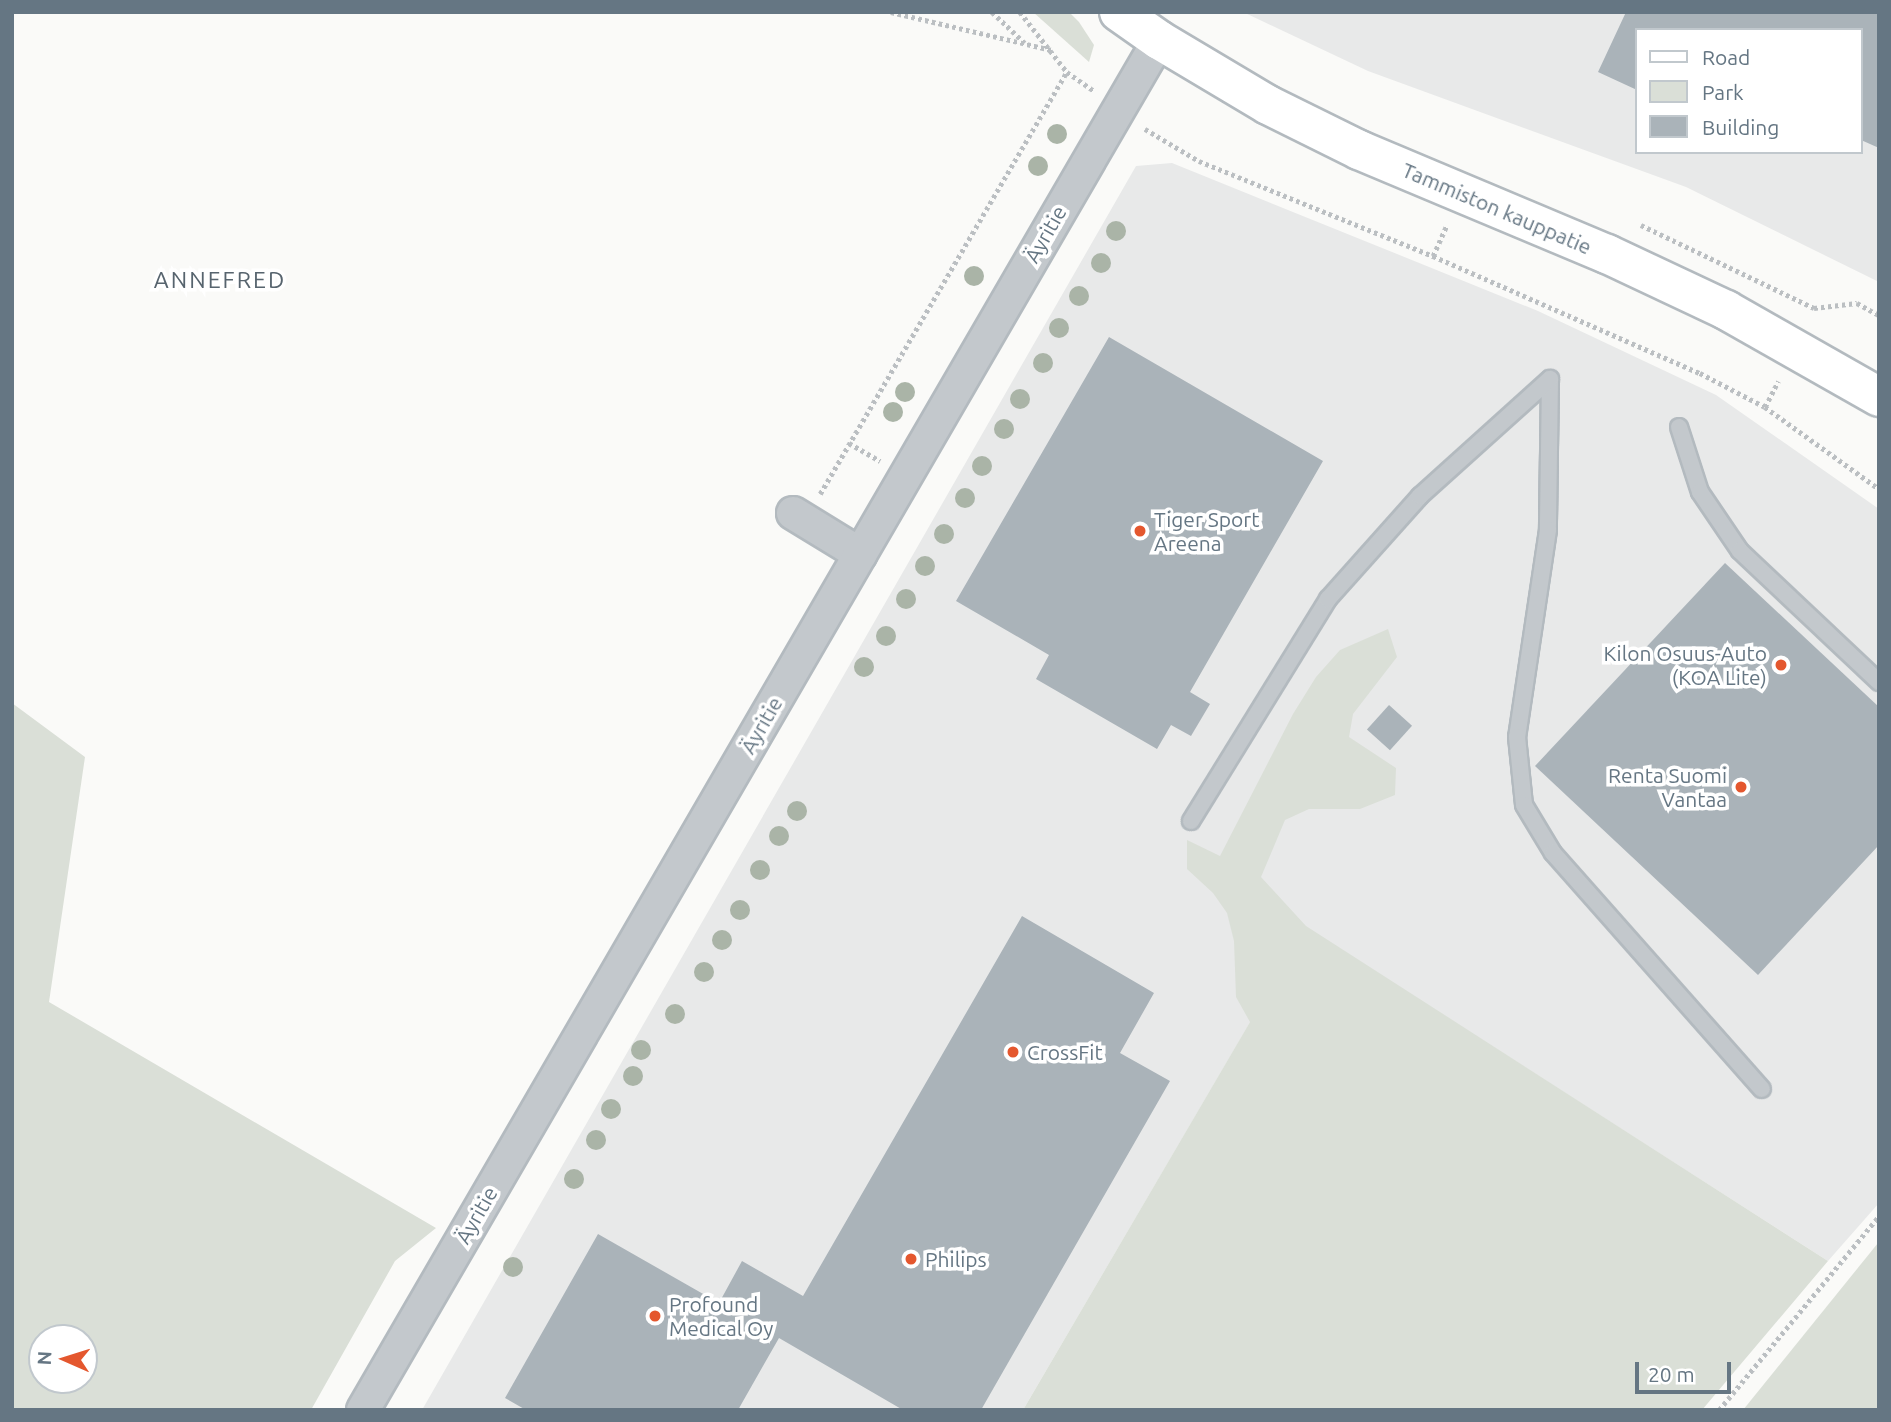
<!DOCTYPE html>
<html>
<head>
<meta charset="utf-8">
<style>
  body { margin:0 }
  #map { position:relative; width:1891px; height:1422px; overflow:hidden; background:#fafaf8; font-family:Ubuntu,sans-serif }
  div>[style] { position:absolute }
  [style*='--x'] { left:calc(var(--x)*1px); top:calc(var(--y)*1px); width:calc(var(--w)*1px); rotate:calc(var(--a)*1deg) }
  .built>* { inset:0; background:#e8e9e9 }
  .green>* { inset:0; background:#dadfd7 }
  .building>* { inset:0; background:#aab3b9; transform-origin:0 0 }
  .path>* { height:4.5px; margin-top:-2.25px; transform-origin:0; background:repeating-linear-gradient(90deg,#bbbfc2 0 3.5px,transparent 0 7px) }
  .roads { filter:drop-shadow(2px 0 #b3babf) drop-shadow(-2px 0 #b3babf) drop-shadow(0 2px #b3babf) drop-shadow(0 -2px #b3babf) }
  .service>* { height:16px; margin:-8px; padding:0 8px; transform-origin:8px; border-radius:8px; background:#c3c8cc }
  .minor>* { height:32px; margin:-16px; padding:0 16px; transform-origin:16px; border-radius:16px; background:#c3c8cc }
  .secondary>* { height:38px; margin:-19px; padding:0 19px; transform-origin:19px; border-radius:19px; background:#fff }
  .trees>* { width:20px; height:20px; margin:-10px; border-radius:50%; background:#aab4a7 }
  .dots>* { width:19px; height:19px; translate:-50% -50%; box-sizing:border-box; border:4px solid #fff; border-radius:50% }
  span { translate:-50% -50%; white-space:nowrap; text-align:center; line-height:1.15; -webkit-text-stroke:7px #fff; paint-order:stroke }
  .street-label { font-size:21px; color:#657683 }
  .poi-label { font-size:21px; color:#657683 }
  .left { translate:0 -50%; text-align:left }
  .right { translate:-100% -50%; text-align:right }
  .neighbourhood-label { font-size:23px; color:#57646e; letter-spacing:2px }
  .frame { position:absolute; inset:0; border:14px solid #657683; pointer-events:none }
  .legend { position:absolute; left:1635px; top:28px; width:228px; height:126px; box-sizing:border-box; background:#fff; border:2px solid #c1c8cd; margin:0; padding:9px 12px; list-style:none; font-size:21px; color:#657683 }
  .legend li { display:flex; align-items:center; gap:14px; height:35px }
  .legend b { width:35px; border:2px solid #c1c8cd }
  .north { position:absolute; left:28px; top:1324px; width:70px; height:70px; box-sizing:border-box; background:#fff; border:2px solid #c1c8cd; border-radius:50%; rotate:273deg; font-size:19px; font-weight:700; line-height:28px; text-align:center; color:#657683 }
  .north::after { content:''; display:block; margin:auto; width:24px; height:32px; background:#e4572e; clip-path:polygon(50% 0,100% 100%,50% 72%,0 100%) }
  .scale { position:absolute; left:1635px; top:1362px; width:96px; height:32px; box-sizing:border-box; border:4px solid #657683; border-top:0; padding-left:9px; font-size:21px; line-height:24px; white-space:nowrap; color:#657683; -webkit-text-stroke:5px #fff; paint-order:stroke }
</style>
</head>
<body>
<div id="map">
  <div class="built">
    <i style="clip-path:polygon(evenodd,1243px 12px,1879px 12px,1879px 282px,1686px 187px,1368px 71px,1243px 12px,1637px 30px,1861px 30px,1861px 152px,1637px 152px,1637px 30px)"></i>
    <i style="clip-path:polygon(1172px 163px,1538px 311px,1716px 395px,1879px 509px,1879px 1203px,1828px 1261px,1306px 927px,1023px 1410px,422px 1410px,1136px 166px)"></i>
  </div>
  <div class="green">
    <i style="clip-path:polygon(1033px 12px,1069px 12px,1079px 22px,1094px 45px,1089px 62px)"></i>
    <i style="clip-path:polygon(1388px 629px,1397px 657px,1353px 714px,1349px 737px,1396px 768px,1395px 795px,1360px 809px,1309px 809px,1285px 820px,1261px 877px,1306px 926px,1828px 1261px,1702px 1410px,1023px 1410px,1250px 1022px,1236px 997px,1234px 941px,1227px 913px,1213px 893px,1187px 869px,1187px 840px,1220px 856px,1293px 714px,1316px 677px,1340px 650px)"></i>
    <i style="clip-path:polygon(evenodd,12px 703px,85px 757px,49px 1002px,436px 1228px,395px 1261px,311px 1410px,12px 1410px,12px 703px,42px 1338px,84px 1338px,84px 1380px,42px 1380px,42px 1338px)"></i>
    <i style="clip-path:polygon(1878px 1243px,1879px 1410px,1743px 1410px)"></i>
  </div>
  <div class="building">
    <i style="clip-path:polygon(1626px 12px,1879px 12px,1879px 148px,1861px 140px,1861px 30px,1637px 30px,1637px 90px,1598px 72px)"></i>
    <i style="clip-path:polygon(1109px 337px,1323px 461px,1190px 692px,1210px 704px,1191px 736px,1171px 725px,1157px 749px,1036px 679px,1049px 655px,956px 601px)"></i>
    <i style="clip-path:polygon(1725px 563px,1879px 707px,1879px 845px,1758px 975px,1535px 766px)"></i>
    <i style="left:1389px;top:705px;width:31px;height:33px;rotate:42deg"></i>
    <i style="clip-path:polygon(1022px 916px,1154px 993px,1120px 1053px,1170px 1081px,981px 1410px,903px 1410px,779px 1338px,738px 1410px,526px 1410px,505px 1398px,598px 1234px,719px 1303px,742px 1261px,803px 1296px)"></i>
  </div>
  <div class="path">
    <i style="--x:891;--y:12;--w:165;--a:13.3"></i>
    <i style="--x:992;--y:12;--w:45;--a:43.2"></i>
    <i style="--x:1020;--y:12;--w:76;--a:51.9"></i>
    <i style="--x:1067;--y:72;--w:32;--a:35"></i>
    <i style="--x:1145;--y:129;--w:63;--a:30.7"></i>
    <i style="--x:1199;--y:161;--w:253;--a:22.1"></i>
    <i style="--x:1433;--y:256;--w:292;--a:23.7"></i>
    <i style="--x:1700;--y:373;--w:73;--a:27.6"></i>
    <i style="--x:1765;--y:407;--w:140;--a:35.7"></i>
    <i style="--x:1641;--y:225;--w:192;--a:25.6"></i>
    <i style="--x:1814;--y:308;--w:43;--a:-6.6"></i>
    <i style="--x:1857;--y:303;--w:25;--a:29"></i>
    <i style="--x:1433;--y:256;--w:32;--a:-66"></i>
    <i style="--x:1765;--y:407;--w:29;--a:-63"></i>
    <i style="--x:849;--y:443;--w:36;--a:30"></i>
    <i style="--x:820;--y:494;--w:489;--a:-59.7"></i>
    <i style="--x:1719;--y:1410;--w:251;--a:-50.5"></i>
  </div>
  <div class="roads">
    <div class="service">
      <i style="--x:1550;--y:379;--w:151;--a:90.8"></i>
      <i style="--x:1548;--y:530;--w:209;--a:98.5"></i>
      <i style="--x:1517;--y:737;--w:68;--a:84.1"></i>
      <i style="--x:1524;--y:805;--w:56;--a:58.9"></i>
      <i style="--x:1553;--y:853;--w:315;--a:48.5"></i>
      <i style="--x:1679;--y:427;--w:68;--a:72.1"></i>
      <i style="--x:1700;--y:492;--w:71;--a:55.9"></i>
      <i style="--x:1740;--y:551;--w:191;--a:43.3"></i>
      <i style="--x:1191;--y:821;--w:261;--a:-58.3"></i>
      <i style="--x:1328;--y:599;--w:138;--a:-48.2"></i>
      <i style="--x:1420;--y:496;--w:175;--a:-42"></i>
    </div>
    <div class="minor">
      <i style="--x:793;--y:513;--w:79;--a:31.5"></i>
      <i style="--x:363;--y:1410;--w:1584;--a:-59.84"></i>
    </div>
    <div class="secondary">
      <i style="--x:1119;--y:12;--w:49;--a:35"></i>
      <i style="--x:1159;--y:40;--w:127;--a:30.8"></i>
      <i style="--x:1268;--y:105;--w:102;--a:26.3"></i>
      <i style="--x:1359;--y:150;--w:269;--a:22.8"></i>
      <i style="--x:1607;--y:254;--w:132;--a:25.2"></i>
      <i style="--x:1726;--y:310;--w:176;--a:29.6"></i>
    </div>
  </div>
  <div class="trees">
    <i style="left:1057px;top:134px"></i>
    <i style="left:1038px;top:166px"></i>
    <i style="left:1116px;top:231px"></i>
    <i style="left:1101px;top:263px"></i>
    <i style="left:974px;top:276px"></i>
    <i style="left:1079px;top:296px"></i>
    <i style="left:1059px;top:328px"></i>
    <i style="left:1043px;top:363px"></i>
    <i style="left:905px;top:392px"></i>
    <i style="left:1020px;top:399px"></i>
    <i style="left:893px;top:412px"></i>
    <i style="left:1004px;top:429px"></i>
    <i style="left:982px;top:466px"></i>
    <i style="left:965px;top:498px"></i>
    <i style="left:944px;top:534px"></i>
    <i style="left:925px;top:566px"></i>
    <i style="left:906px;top:599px"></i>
    <i style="left:886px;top:636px"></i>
    <i style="left:864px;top:667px"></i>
    <i style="left:797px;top:811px"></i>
    <i style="left:779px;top:836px"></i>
    <i style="left:760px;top:870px"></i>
    <i style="left:740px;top:910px"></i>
    <i style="left:722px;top:940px"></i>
    <i style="left:704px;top:972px"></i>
    <i style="left:675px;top:1014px"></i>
    <i style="left:641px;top:1050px"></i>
    <i style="left:633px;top:1076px"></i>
    <i style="left:611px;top:1109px"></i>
    <i style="left:596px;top:1140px"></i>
    <i style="left:574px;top:1179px"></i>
    <i style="left:513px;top:1267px"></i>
  </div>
  <div class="dots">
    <i style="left:1140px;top:531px;background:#e4572e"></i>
    <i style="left:1781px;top:665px;background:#e4572e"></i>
    <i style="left:1741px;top:787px;background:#e4572e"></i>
    <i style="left:1013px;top:1052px;background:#e4572e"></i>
    <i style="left:911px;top:1259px;background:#e4572e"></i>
    <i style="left:655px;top:1316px;background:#e4572e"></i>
  </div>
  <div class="street-label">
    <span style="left:1497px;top:208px;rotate:23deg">Tammiston kauppatie</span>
    <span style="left:1045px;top:234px;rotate:-60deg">Äyritie</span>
    <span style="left:761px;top:725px;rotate:-60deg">Äyritie</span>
    <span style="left:476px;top:1215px;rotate:-60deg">Äyritie</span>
  </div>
  <div class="poi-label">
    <span class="left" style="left:1154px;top:531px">Tiger Sport<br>Areena</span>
    <span class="right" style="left:1767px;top:665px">Kilon Osuus-Auto<br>(KOA Lite)</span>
    <span class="right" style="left:1727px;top:787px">Renta Suomi<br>Vantaa</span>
    <span class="left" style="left:1027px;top:1052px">CrossFit</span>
    <span class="left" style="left:925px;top:1259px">Philips</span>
    <span class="left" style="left:669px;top:1316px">Profound<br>Medical Oy</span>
  </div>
  <div class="neighbourhood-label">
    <span style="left:220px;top:280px">ANNEFRED</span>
  </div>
  <div class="frame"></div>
  <ul class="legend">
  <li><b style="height:9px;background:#fff"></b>Road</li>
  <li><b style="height:19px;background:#dadfd7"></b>Park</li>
  <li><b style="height:19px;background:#aab3b9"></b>Building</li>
  </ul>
  <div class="north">N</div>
  <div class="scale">20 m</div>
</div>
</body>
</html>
